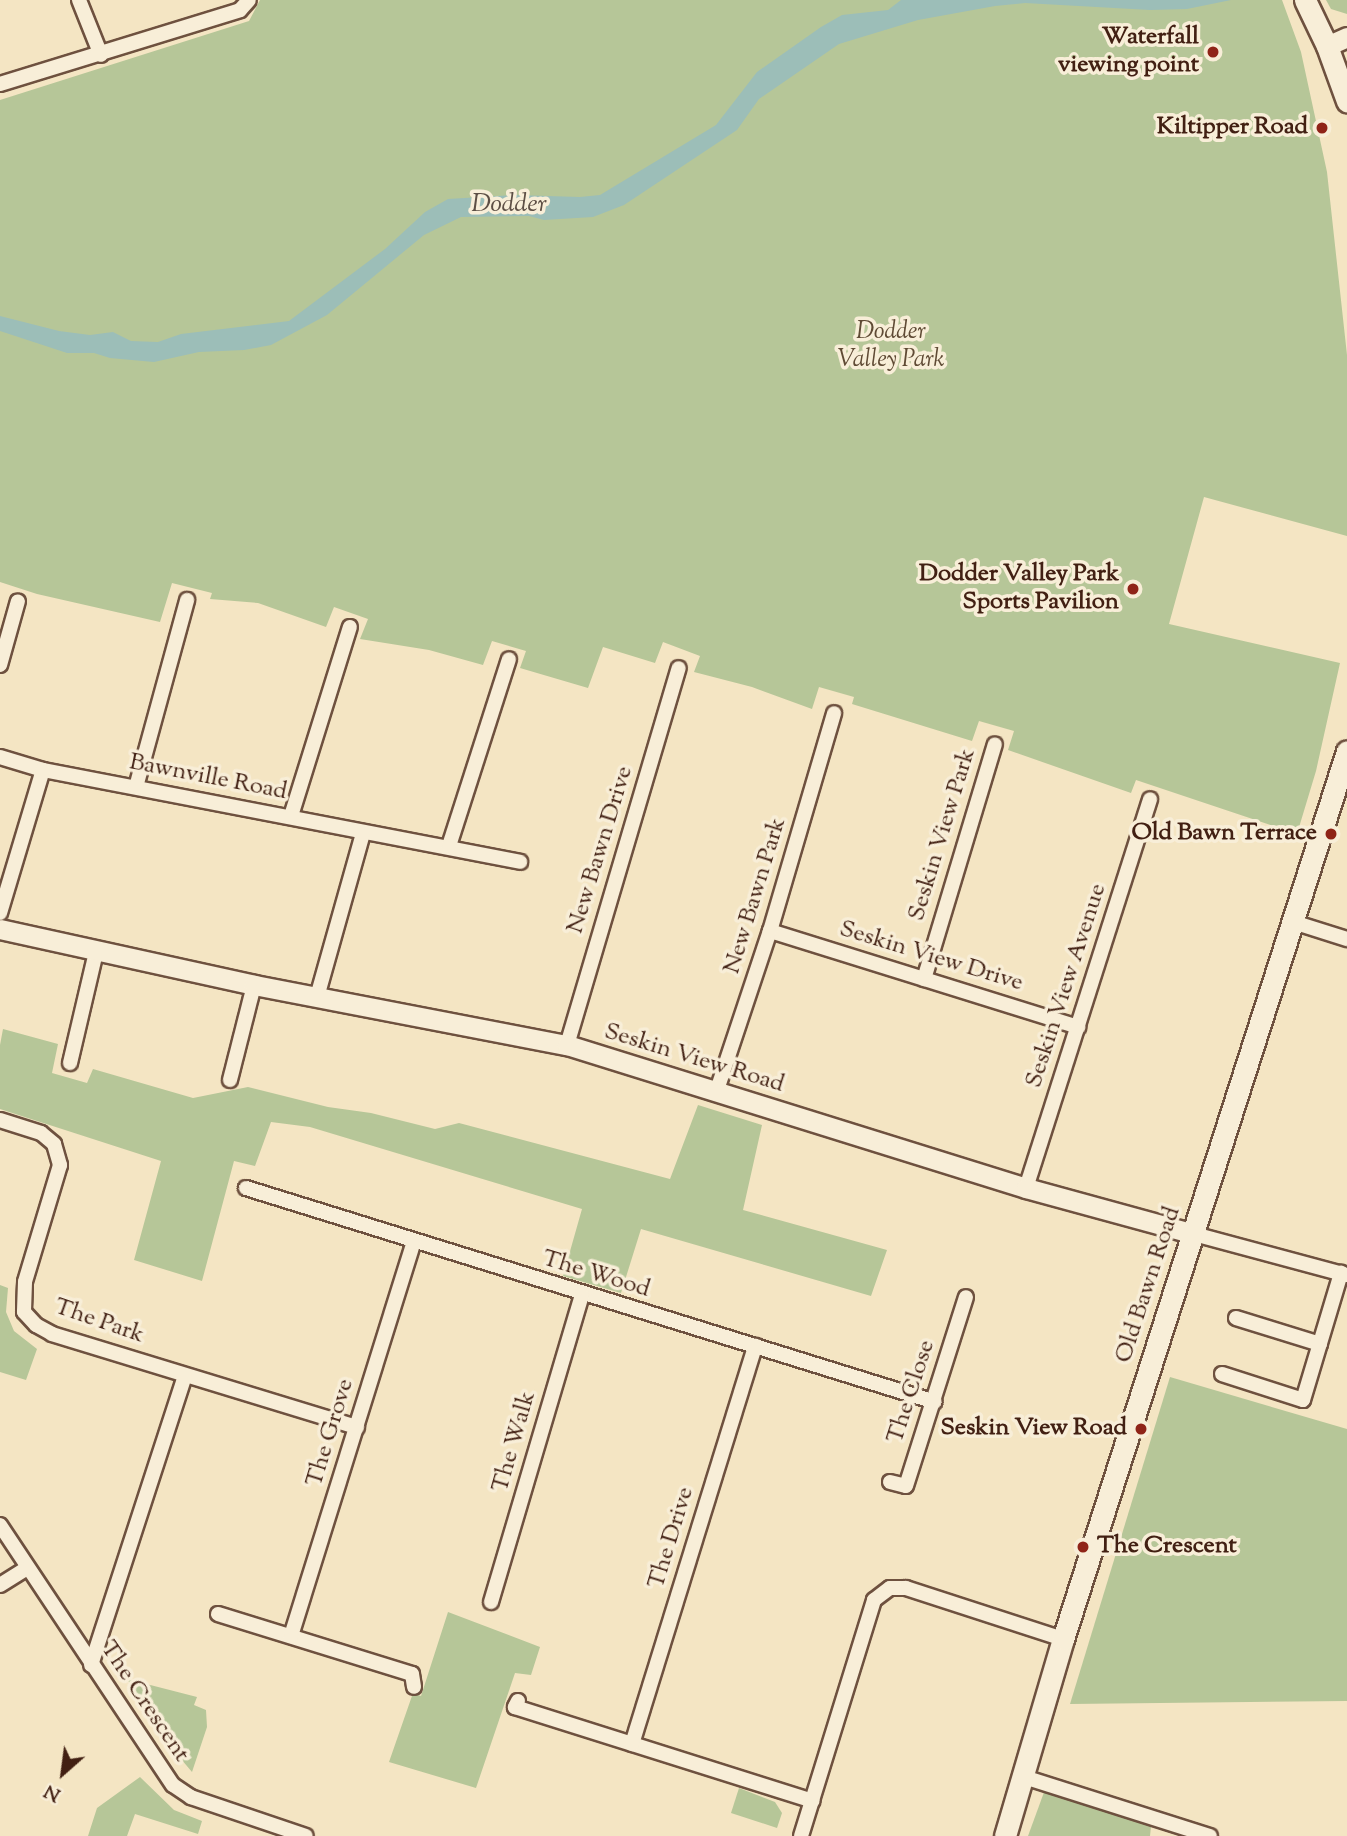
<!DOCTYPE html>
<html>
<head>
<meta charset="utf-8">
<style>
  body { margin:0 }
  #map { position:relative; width:1347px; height:1836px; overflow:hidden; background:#f4e5c3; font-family:"Sorts Mill Goudy",serif }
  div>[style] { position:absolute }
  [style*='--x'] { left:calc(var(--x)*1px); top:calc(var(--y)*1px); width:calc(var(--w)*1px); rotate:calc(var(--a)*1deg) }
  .green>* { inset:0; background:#b6c698 }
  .water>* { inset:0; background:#9cbeb8 }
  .roads { filter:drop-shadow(2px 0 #6e513f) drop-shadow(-2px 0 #6e513f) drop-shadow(0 2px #6e513f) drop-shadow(0 -2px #6e513f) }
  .minor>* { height:14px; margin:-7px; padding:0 7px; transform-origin:7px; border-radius:7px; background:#f8eed8 }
  .tertiary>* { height:19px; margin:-9.5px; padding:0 9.5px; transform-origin:9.5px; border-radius:9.5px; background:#f8eed8 }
  .secondary>* { height:21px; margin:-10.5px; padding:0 10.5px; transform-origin:10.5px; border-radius:10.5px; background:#f8eed8 }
  .dots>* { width:19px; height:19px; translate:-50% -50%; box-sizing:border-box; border:4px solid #f8eed8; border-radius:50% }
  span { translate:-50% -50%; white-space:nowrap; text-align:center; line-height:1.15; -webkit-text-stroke:7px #f8eed8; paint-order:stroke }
  .poi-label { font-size:24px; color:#422013; font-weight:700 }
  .right { translate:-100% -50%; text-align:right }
  .left { translate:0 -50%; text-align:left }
  .park-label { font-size:24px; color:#5f4a34; font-style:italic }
  .street-label { font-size:24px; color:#422013 }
  .water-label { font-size:26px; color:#5d4f45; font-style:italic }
  .north { position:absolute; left:28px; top:1738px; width:70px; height:70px; -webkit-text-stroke:5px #f8eed8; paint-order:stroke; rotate:208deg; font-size:19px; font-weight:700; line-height:28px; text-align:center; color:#422013 }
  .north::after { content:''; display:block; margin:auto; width:24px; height:32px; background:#422013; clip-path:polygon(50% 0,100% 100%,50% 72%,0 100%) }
</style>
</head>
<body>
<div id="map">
  <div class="green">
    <i style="clip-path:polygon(260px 0,1282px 0,1301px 52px,1327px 172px,1347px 355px,1347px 536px,1204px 497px,1169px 624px,1340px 663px,1316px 771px,1297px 834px,1136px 780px,1131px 793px,1008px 750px,1014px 731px,979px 721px,972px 741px,852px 704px,854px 697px,819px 687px,812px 709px,752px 687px,694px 672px,700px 656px,663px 642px,655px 663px,603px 647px,588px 688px,520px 668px,526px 651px,492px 641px,483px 665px,429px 650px,360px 639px,368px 619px,334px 607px,326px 627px,258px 603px,210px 599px,212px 593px,172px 583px,160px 622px,37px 594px,0 582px,0 100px,249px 21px)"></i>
    <i style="clip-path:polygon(1326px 0,1347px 0,1347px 14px,1331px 9px)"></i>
    <i style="clip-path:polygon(3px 1029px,58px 1044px,52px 1073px,87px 1083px,93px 1069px,193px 1098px,248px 1087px,328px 1107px,371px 1113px,435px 1129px,459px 1123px,670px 1179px,698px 1105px,762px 1125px,743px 1210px,887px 1250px,871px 1296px,641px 1229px,621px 1293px,563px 1276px,582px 1209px,310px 1127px,271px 1122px,255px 1166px,234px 1161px,202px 1281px,134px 1260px,161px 1161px,0 1109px,0 1045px)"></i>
    <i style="clip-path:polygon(0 1285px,8px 1288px,6px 1312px,14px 1331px,37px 1349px,26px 1380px,0 1372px)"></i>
    <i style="clip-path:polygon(1170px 1377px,1347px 1429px,1347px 1701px,1070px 1704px)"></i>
    <i style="clip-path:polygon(448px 1612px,540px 1647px,531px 1675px,515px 1673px,476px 1788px,389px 1762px,413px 1693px,421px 1696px)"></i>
    <i style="clip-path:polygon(127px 1679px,197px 1697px,194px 1705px,206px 1710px,207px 1727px,192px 1772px,170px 1746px)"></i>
    <i style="clip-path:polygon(140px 1777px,174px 1810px,202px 1821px,198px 1834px,135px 1814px,127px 1836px,88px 1836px,97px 1808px)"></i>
    <i style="clip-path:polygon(1047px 1784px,1152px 1817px,1150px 1836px,1028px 1836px)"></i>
    <i style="clip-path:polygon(739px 1788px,775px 1802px,782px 1813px,777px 1828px,731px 1813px)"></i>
  </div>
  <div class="water">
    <i style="clip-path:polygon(901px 0,1231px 0,1187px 9px,1150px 10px,1025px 3px,995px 6px,918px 20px,839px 44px,759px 99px,737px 130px,624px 205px,593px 217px,544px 220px,529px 216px,461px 217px,424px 235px,327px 315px,271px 345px,244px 350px,199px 352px,154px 362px,110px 358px,94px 353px,67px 353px,0 331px,0 316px,59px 331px,90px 335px,113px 332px,131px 341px,158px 342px,181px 334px,289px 321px,385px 249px,425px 212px,448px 199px,515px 195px,580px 197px,600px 195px,716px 125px,757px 72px,821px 27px,842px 15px,888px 10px)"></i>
  </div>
  <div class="roads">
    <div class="minor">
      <i style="--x:79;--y:0;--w:59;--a:68.2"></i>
      <i style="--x:0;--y:84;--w:251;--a:-17.1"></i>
      <i style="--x:240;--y:10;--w:13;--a:-48"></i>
      <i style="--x:0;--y:665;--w:66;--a:-74.3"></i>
      <i style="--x:0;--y:757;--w:45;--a:16.8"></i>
      <i style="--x:43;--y:770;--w:486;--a:10.9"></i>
      <i style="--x:136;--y:787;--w:194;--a:-74.7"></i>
      <i style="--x:291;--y:816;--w:198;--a:-72.7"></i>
      <i style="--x:449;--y:846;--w:196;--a:-72.2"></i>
      <i style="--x:0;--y:913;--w:149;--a:-73.3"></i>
      <i style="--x:1293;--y:922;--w:57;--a:17.5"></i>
      <i style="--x:770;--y:931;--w:323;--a:17.3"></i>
      <i style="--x:924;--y:979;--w:245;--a:-73.2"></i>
      <i style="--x:317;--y:997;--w:170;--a:-74.3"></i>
      <i style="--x:567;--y:1045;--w:393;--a:-73.5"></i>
      <i style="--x:70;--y:1063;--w:114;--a:-76.8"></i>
      <i style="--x:230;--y:1080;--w:98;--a:-75.8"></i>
      <i style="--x:717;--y:1090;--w:168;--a:-71.6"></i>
      <i style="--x:770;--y:931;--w:227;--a:-73.6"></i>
      <i style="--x:0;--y:1120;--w:43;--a:17.6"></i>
      <i style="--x:41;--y:1133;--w:17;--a:40"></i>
      <i style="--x:54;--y:1144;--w:22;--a:74"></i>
      <i style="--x:60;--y:1165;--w:122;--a:106.7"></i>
      <i style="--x:25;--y:1282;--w:30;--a:92"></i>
      <i style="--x:24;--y:1312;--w:18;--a:47"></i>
      <i style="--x:36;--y:1325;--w:18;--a:29"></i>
      <i style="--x:52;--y:1334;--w:319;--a:17"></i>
      <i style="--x:246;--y:1188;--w:721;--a:17.25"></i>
      <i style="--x:1026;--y:1188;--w:408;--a:-72.3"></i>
      <i style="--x:1194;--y:1234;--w:158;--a:15"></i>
      <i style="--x:1236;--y:1318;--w:88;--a:17.2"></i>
      <i style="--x:1222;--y:1374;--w:85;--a:17.8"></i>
      <i style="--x:1303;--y:1400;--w:133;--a:-73.3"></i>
      <i style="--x:890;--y:1482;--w:16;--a:14"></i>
      <i style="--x:906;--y:1486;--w:198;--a:-72.4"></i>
      <i style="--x:0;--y:1525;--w:312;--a:56.4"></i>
      <i style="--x:173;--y:1785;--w:22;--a:34"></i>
      <i style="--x:191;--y:1797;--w:121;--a:18.7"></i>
      <i style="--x:0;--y:1585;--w:32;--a:-32"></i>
      <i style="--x:491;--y:1602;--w:320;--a:-73.5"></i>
      <i style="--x:218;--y:1614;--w:203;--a:17.2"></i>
      <i style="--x:412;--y:1674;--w:13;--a:81"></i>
      <i style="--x:291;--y:1636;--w:413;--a:-72.7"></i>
      <i style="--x:91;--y:1665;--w:304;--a:-72"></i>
      <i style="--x:518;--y:1701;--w:7;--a:117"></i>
      <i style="--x:515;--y:1707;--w:312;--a:17.5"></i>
      <i style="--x:632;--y:1744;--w:417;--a:-72.8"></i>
      <i style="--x:1024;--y:1777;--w:195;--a:17.6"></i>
      <i style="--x:801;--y:1836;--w:247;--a:-72.8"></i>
      <i style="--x:874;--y:1600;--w:20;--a:-37"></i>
      <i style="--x:890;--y:1588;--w:16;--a:0"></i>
      <i style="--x:906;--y:1588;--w:165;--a:18"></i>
    </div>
    <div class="tertiary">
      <i style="--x:1327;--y:46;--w:22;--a:-24"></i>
      <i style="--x:0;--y:929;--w:260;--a:12.4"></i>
      <i style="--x:254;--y:985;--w:319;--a:10.9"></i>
      <i style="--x:567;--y:1045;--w:481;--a:17.3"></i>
      <i style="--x:1026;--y:1188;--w:174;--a:15.3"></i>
    </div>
    <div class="secondary">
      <i style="--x:1305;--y:0;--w:51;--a:64.4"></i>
      <i style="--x:1327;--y:46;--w:59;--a:70"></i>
      <i style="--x:1005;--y:1836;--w:205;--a:-73.6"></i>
      <i style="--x:1063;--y:1639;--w:932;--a:-72.26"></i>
    </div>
  </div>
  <div class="dots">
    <i style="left:1213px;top:52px;background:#8f2418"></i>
    <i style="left:1322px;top:128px;background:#8f2418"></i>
    <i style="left:1133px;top:589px;background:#8f2418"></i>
    <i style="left:1331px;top:834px;background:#8f2418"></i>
    <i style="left:1141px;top:1429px;background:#8f2418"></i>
    <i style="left:1083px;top:1547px;background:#8f2418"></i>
  </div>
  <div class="poi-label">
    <span class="right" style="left:1199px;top:52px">Waterfall<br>viewing point</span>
    <span class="right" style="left:1308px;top:128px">Kiltipper Road</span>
    <span class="right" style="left:1119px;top:589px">Dodder Valley Park<br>Sports Pavilion</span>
    <span class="right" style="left:1317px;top:834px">Old Bawn Terrace</span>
    <span class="right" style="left:1127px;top:1429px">Seskin View Road</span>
    <span class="left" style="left:1097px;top:1547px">The Crescent</span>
  </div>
  <div class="park-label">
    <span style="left:891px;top:347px">Dodder<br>Valley Park</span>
  </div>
  <div class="street-label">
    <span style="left:208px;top:778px;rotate:11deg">Bawnville Road</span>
    <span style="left:943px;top:835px;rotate:-73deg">Seskin View Park</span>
    <span style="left:601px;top:850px;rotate:-73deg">New Bawn Drive</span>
    <span style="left:756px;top:896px;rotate:-73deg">New Bawn Park</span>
    <span style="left:931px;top:957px;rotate:17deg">Seskin View Drive</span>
    <span style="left:1067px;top:986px;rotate:-72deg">Seskin View Avenue</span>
    <span style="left:694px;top:1059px;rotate:17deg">Seskin View Road</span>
    <span style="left:596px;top:1275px;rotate:17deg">The Wood</span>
    <span style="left:1149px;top:1285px;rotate:-72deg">Old Bawn Road</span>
    <span style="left:99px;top:1322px;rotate:19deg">The Park</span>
    <span style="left:912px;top:1392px;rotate:-72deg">The Close</span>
    <span style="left:331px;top:1433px;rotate:-73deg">The Grove</span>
    <span style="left:515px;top:1442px;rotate:-74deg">The Walk</span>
    <span style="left:672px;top:1538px;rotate:-73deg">The Drive</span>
    <span style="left:144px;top:1702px;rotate:56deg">The Crescent</span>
  </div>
  <div class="water-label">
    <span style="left:509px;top:205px">Dodder</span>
  </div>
  <div class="north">N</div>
</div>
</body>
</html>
